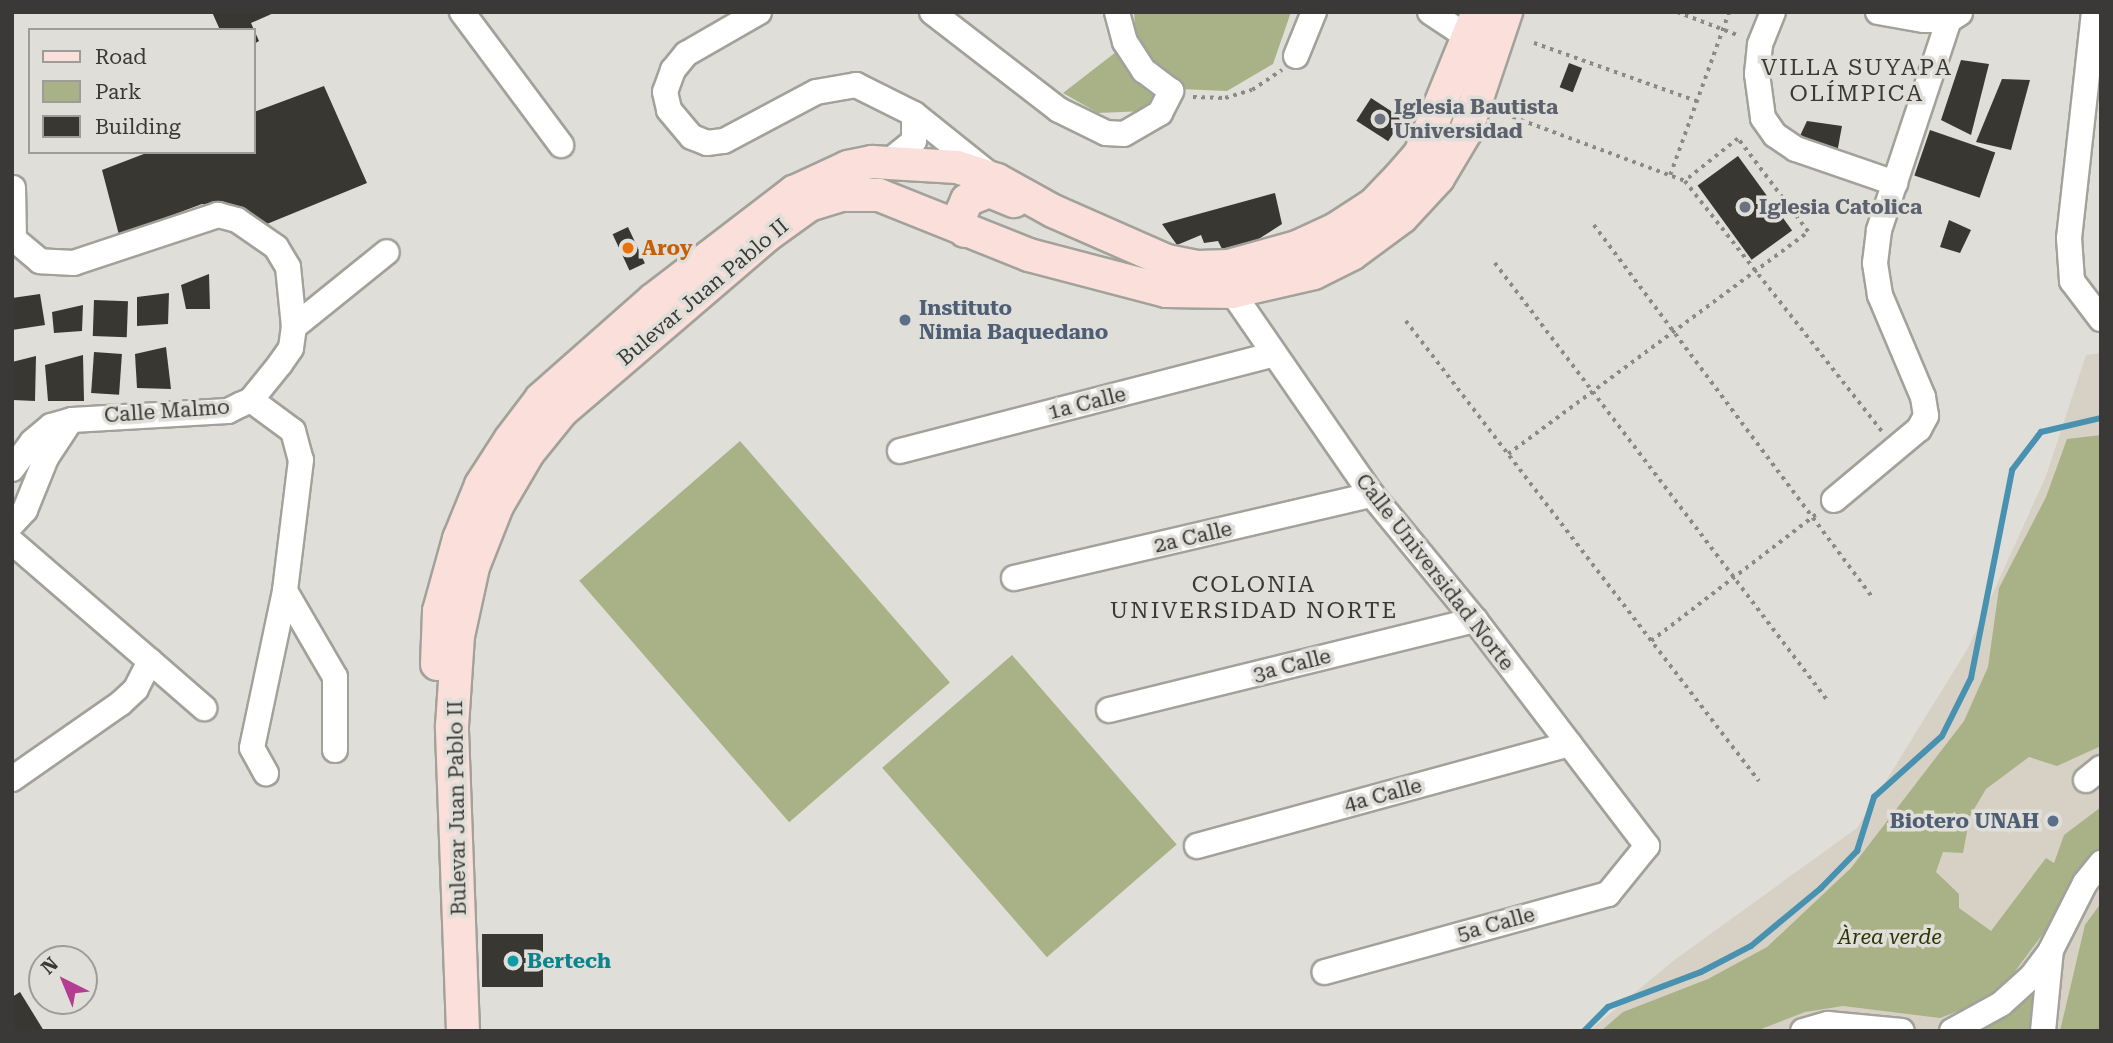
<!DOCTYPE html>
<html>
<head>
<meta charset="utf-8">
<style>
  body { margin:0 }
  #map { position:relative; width:2113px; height:1043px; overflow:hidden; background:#e0ded8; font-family:"Roboto Serif",serif }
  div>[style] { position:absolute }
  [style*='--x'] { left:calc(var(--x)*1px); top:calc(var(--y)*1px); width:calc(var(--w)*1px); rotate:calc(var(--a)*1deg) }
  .built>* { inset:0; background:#d6d1c4 }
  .green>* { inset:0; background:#a8b286; transform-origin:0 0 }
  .stream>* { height:6px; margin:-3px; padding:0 3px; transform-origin:3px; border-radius:3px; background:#4891b0 }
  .building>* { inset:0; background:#383731; transform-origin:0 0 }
  .path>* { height:3.5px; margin-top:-1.75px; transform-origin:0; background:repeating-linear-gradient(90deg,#8c8a86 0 3.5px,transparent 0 8.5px) }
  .roads { filter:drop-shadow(2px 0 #a2a19a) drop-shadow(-2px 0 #a2a19a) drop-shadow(0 2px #a2a19a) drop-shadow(0 -2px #a2a19a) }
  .minor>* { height:24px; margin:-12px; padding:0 12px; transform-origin:12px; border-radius:12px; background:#fff }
  .major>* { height:32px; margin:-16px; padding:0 16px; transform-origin:16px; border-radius:16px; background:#fadfdb }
  .dots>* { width:19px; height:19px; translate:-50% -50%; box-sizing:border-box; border:4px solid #e0ded8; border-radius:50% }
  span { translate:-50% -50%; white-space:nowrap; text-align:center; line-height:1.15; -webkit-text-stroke:7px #e0ded8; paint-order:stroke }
  .worship-label { font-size:21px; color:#5b616d; font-weight:700 }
  .left { translate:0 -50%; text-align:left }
  .food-label { font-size:21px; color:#c56008; font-weight:700 }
  .street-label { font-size:21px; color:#3a3937 }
  .service-label { font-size:21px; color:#4e5e75; font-weight:700 }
  .right { translate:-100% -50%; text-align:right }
  .park-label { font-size:21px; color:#2d3502; font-style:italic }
  .culture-label { font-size:21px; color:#0d838f; font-weight:700 }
  .neighbourhood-label { font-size:23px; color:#3a3937; letter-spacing:2px }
  .frame { position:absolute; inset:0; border:14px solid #3a3937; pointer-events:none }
  .legend { position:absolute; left:28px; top:28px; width:228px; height:126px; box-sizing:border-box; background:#e0ded8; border:2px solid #9e9c98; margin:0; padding:9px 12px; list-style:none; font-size:21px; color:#3a3937 }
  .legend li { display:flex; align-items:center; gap:14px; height:35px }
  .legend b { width:35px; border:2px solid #9e9c98 }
  .north { position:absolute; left:28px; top:945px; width:70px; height:70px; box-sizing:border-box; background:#e0ded8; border:2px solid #9e9c98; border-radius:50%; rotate:317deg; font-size:19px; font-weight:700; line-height:28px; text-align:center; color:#3a3937 }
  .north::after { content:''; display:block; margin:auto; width:24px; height:32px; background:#b43c91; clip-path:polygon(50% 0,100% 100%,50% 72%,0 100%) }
</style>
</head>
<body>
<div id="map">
  <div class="built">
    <i style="clip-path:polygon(2101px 353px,2101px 1031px,1589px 1031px,1673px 961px,1857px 828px,1968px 648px,2046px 476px,2086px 355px)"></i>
  </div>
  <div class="green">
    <i style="clip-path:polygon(1134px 12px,1291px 12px,1273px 64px,1227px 91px,1180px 89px,1157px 72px,1136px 39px)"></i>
    <i style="clip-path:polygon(1116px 52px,1156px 99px,1145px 111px,1098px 113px,1063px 93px)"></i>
    <i style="clip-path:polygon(2101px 435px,2101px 746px,2057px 766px,2029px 757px,1986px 789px,1970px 816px,1963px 853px,1943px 852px,1936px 872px,1959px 894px,1959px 908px,1991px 931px,2046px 858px,2054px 863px,2064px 835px,2101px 807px,2101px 856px,2010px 978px,1977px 1004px,1940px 1018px,1843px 1006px,1805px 1012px,1756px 1031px,1601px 1031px,1623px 1012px,1708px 979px,1767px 947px,1851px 868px,1964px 721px,1988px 667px,1999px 588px,2046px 497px,2067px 439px)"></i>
    <i style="left:740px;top:441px;width:320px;height:213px;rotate:49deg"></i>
    <i style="left:1012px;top:655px;width:251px;height:172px;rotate:49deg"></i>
    <i style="clip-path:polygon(2101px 903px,2101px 1031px,2060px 1031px,2085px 925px)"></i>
    <i style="clip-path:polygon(2041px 974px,2034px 1031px,1957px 1031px)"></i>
  </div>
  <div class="stream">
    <i style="--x:1584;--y:1031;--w:34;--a:-45"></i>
    <i style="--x:1608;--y:1007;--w:99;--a:-20.6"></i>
    <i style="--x:1701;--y:972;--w:56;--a:-27.5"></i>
    <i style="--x:1751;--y:946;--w:91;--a:-39.6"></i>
    <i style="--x:1821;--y:888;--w:52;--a:-45.8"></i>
    <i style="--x:1857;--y:851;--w:57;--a:-72.5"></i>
    <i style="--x:1874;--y:797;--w:91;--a:-41.9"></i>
    <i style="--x:1942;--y:736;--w:65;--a:-63.4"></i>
    <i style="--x:1971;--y:678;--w:212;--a:-78.8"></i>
    <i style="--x:2012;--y:470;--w:48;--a:-52.7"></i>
    <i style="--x:2041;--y:432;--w:62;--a:-13.1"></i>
  </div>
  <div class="building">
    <i style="clip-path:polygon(212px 12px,276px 12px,251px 23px,259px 41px,254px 44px,254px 30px,220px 30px)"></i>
    <i style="clip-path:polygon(1961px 60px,1989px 64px,1971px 135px,1941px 120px)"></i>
    <i style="left:1569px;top:63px;width:14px;height:26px;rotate:21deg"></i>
    <i style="clip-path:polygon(2002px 79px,2030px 80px,2011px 150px,1976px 142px)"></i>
    <i style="clip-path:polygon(324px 86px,367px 183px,262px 226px,225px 208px,202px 204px,119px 235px,102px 170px,149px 152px,254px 152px,254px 112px)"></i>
    <i style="left:1371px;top:98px;width:38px;height:27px;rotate:33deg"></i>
    <i style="clip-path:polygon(1807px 121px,1842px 126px,1837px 153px,1798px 140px)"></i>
    <i style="left:1930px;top:130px;width:69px;height:48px;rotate:19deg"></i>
    <i style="left:1738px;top:156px;width:92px;height:50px;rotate:54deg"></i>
    <i style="clip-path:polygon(1275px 193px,1282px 224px,1257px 240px,1222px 249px,1218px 241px,1204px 243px,1201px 235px,1177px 245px,1162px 224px)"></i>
    <i style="clip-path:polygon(1949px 220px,1971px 230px,1960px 253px,1940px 247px)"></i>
    <i style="left:628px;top:227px;width:40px;height:17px;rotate:65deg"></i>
    <i style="clip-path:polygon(209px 274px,210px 309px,186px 309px,181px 285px)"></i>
    <i style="clip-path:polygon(169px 293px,168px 324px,137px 326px,137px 297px)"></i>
    <i style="clip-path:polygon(40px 294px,45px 325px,12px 330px,12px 298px)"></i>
    <i style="left:94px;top:300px;width:34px;height:36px;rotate:2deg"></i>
    <i style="clip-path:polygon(83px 305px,82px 331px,54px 333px,52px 312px)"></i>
    <i style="clip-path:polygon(166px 347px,171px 389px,137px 388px,135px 354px)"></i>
    <i style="left:94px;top:352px;width:28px;height:41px;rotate:4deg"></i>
    <i style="clip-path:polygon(83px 355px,84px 401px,48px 401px,45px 365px)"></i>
    <i style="clip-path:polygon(36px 356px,35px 401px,13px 400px,12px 362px)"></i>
    <i style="left:543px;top:934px;width:53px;height:61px;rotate:90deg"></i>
    <i style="clip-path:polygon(20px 992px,44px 1031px,12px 1031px,12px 997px)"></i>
  </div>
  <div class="path">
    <i style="--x:1677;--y:12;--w:67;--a:20.9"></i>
    <i style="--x:1534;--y:43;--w:173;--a:19.6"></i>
    <i style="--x:1193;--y:97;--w:32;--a:2"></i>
    <i style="--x:1225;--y:98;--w:28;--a:-17"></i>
    <i style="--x:1252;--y:90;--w:36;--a:-34"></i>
    <i style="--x:1505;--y:114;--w:192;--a:20.4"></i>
    <i style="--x:1685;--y:181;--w:320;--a:51.8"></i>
    <i style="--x:1670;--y:175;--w:173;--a:-70.1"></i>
    <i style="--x:1594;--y:225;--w:467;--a:53.2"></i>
    <i style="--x:1495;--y:263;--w:550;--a:52.76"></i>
    <i style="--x:1406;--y:321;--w:580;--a:52.5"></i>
    <i style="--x:1508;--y:454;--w:373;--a:-36.5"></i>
    <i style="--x:1808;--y:232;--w:116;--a:-127"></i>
    <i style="--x:1738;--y:139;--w:68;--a:141.6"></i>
    <i style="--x:1651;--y:641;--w:212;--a:-37.5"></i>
  </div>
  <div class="roads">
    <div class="minor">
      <i style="--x:462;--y:12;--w:166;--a:53.3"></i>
      <i style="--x:759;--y:12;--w:84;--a:150.1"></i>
      <i style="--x:686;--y:54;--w:21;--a:129"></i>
      <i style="--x:673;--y:70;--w:23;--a:110"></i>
      <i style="--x:665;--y:92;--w:18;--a:77"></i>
      <i style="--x:669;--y:110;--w:35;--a:50"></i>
      <i style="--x:692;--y:137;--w:16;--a:22"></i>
      <i style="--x:707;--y:143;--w:17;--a:-7"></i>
      <i style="--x:724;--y:141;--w:104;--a:-28"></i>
      <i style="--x:816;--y:92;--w:41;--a:-9.9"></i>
      <i style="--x:856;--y:85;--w:65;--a:26.6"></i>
      <i style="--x:914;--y:114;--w:95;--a:38.6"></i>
      <i style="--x:932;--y:12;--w:160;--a:37.7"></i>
      <i style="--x:1059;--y:110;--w:52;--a:26.1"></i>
      <i style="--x:1106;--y:133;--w:18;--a:3"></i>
      <i style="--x:1124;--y:134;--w:42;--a:-30.3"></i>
      <i style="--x:1160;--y:113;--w:25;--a:-63"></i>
      <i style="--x:1171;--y:91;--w:34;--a:-143"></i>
      <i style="--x:1144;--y:71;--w:35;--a:-123"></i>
      <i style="--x:1125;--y:42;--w:31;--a:-105"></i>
      <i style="--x:1430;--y:12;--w:47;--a:33.7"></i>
      <i style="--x:1773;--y:12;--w:35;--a:112"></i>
      <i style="--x:1760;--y:45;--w:29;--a:96"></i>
      <i style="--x:1757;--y:74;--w:44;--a:82.2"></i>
      <i style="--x:1763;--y:118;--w:21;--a:55"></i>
      <i style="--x:1775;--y:135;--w:25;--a:34"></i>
      <i style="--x:1796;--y:149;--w:105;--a:19"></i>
      <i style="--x:1878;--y:12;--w:47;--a:9.9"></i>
      <i style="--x:1924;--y:20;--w:25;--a:0"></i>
      <i style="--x:1949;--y:20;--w:13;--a:-32"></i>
      <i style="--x:2094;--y:12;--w:227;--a:96.3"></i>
      <i style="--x:2069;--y:238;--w:43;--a:86"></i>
      <i style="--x:2072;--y:281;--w:48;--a:52.7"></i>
      <i style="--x:1296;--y:56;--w:48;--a:-67.8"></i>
      <i style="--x:888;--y:162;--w:33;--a:-39"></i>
      <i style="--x:914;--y:141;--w:27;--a:-90"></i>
      <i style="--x:1232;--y:292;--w:247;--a:55.4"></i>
      <i style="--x:1372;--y:495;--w:162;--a:50.5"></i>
      <i style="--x:1475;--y:620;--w:284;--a:52.7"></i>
      <i style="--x:1647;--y:846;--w:62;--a:129.1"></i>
      <i style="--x:1608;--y:894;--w:294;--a:164.6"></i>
      <i style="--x:294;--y:327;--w:119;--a:-38.9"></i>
      <i style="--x:251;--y:400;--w:52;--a:36.4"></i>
      <i style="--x:293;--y:431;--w:30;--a:75"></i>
      <i style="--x:301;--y:460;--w:132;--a:97"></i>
      <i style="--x:285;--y:591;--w:160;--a:101.9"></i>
      <i style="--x:252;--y:748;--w:29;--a:61"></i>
      <i style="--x:900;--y:451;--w:386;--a:-14.5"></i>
      <i style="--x:12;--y:469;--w:34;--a:-53"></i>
      <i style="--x:32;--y:442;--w:25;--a:-40"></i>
      <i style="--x:51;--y:426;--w:22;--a:-16"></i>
      <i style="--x:72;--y:420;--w:156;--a:-3.3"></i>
      <i style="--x:228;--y:411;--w:13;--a:-27"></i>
      <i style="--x:240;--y:405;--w:12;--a:-24"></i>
      <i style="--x:251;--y:400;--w:46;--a:-51.1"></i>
      <i style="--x:280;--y:364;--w:19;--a:-55"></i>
      <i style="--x:291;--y:348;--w:21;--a:-82"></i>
      <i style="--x:294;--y:327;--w:60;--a:-95.7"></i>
      <i style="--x:288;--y:267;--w:23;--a:-121"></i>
      <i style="--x:276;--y:247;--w:47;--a:-145.3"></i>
      <i style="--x:237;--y:220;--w:20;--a:-165"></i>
      <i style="--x:218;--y:215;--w:152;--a:161.6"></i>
      <i style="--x:74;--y:263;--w:34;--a:-177"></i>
      <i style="--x:40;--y:261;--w:34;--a:-140"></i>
      <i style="--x:14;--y:239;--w:51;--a:-91.1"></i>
      <i style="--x:1834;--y:500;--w:111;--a:-39.9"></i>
      <i style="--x:1919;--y:429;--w:15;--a:-62"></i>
      <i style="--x:1926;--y:416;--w:19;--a:-99"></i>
      <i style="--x:1923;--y:397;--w:111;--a:-112.9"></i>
      <i style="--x:1880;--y:295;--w:32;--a:-99"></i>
      <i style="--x:1875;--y:263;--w:33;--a:-83"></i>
      <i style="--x:1879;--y:230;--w:221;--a:-71.6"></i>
      <i style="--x:12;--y:524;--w:19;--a:-47"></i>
      <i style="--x:25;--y:510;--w:56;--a:-68"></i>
      <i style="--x:46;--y:458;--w:45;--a:-56.7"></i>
      <i style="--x:12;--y:542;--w:182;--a:40.8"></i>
      <i style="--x:150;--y:661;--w:31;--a:117"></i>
      <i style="--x:136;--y:689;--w:21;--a:137"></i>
      <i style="--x:121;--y:703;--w:133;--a:145.1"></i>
      <i style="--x:1014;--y:578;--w:367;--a:-13.1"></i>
      <i style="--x:285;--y:591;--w:99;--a:59.8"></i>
      <i style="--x:335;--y:677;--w:73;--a:90"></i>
      <i style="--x:150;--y:661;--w:72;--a:41"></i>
      <i style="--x:1109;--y:710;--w:377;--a:-13.8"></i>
      <i style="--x:2086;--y:780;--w:19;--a:-39"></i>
      <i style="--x:1197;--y:846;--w:386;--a:-15.3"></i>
      <i style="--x:1803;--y:1031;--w:26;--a:-16"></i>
      <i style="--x:1828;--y:1024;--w:74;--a:5.4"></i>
      <i style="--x:1952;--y:1031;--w:56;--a:-28.9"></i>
      <i style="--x:2001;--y:1004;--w:42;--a:-42.1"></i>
      <i style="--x:2032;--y:976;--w:30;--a:-53"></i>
      <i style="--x:2043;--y:1031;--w:81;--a:-84.4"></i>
      <i style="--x:2051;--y:950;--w:75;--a:-63.1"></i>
      <i style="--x:2085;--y:883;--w:26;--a:-51"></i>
    </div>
    <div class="major">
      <i style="--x:965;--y:231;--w:16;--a:-108"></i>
      <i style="--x:960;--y:216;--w:17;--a:-66"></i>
      <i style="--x:967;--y:200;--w:24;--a:-22"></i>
      <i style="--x:989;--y:191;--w:27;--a:22"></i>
      <i style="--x:437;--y:664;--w:53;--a:-87.8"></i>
      <i style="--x:439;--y:611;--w:75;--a:-74.5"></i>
      <i style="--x:459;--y:539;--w:58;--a:-67.8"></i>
      <i style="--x:481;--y:485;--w:54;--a:-57.2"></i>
      <i style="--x:510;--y:440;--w:51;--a:-52.9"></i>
      <i style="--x:541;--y:399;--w:149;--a:-41.5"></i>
      <i style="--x:653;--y:300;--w:178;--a:-37.5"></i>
      <i style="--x:794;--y:192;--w:60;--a:-24.8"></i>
      <i style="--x:848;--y:167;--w:25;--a:-12"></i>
      <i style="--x:872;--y:162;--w:85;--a:3.4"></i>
      <i style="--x:957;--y:167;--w:42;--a:18"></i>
      <i style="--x:997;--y:180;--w:64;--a:29"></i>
      <i style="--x:1053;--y:211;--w:124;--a:23.7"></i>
      <i style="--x:1167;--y:261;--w:32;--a:11"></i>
      <i style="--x:1198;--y:267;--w:31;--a:-2"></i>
      <i style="--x:1229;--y:266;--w:71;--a:-15.6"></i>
      <i style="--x:1297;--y:247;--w:43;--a:-24.8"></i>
      <i style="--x:1336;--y:229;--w:44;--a:-33"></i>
      <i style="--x:1373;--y:205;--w:39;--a:-46"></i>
      <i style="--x:1400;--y:177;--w:30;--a:-49"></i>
      <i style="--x:1420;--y:154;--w:153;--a:-67.8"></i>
      <i style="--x:463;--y:1031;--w:305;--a:-92.1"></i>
      <i style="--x:452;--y:726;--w:90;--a:-86.2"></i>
      <i style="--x:458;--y:636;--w:71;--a:-77.7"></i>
      <i style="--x:473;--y:567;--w:66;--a:-68.5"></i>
      <i style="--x:497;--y:506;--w:61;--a:-59.7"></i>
      <i style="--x:528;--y:453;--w:54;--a:-51"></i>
      <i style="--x:562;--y:411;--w:269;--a:-40.6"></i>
      <i style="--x:766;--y:236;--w:53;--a:-35.8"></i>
      <i style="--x:809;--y:205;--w:34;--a:-17"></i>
      <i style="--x:842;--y:195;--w:37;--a:0"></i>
      <i style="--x:879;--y:195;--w:162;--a:21.8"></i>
      <i style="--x:1029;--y:255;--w:142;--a:14.7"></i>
      <i style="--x:1166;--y:291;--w:66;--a:0.9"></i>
      <i style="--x:1232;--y:292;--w:84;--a:-13"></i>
      <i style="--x:1314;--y:273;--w:42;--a:-26.6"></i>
      <i style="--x:1352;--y:254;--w:62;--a:-36.5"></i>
      <i style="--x:1402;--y:217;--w:53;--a:-47.3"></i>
      <i style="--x:1438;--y:178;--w:55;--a:-59.2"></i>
      <i style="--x:1466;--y:131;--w:126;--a:-71.4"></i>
    </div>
  </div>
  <div class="dots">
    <i style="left:1380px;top:119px;background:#6b7280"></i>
    <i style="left:1745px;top:207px;background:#6b7280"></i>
    <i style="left:628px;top:248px;background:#e8710a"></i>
    <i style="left:905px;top:320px;background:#5c6f8a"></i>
    <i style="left:2053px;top:821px;background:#5c6f8a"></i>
    <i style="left:513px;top:961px;background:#0f9aa8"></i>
  </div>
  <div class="worship-label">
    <span class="left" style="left:1394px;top:119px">Iglesia Bautista<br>Universidad</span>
    <span class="left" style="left:1759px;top:207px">Iglesia Catolica</span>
  </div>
  <div class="food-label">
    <span class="left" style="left:642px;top:248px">Aroy</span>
  </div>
  <div class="street-label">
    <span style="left:703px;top:292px;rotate:-40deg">Bulevar Juan Pablo II</span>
    <span style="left:1087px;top:403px;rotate:-14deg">1a Calle</span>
    <span style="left:167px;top:411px;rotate:-4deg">Calle Malmo</span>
    <span style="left:1193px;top:537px;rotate:-13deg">2a Calle</span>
    <span style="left:1435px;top:572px;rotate:52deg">Calle Universidad Norte</span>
    <span style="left:1292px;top:665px;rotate:-14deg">3a Calle</span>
    <span style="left:1383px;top:795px;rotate:-15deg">4a Calle</span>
    <span style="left:457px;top:808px;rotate:-91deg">Bulevar Juan Pablo II</span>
    <span style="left:1496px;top:924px;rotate:-15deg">5a Calle</span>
  </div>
  <div class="service-label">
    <span class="left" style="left:919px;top:320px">Instituto<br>Nimia Baquedano</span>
    <span class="right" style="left:2039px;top:821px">Biotero UNAH</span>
  </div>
  <div class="park-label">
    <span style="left:1890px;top:937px">Àrea verde</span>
  </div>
  <div class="culture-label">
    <span class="left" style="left:527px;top:961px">Bertech</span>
  </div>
  <div class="neighbourhood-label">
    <span style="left:1857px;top:81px">VILLA SUYAPA<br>OLÍMPICA</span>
    <span style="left:1254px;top:598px">COLONIA<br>UNIVERSIDAD NORTE</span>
  </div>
  <div class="frame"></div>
  <ul class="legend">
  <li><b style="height:9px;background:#fadfdb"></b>Road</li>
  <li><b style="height:19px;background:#a8b286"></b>Park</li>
  <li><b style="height:19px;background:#383731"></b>Building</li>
  </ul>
  <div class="north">N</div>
</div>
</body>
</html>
